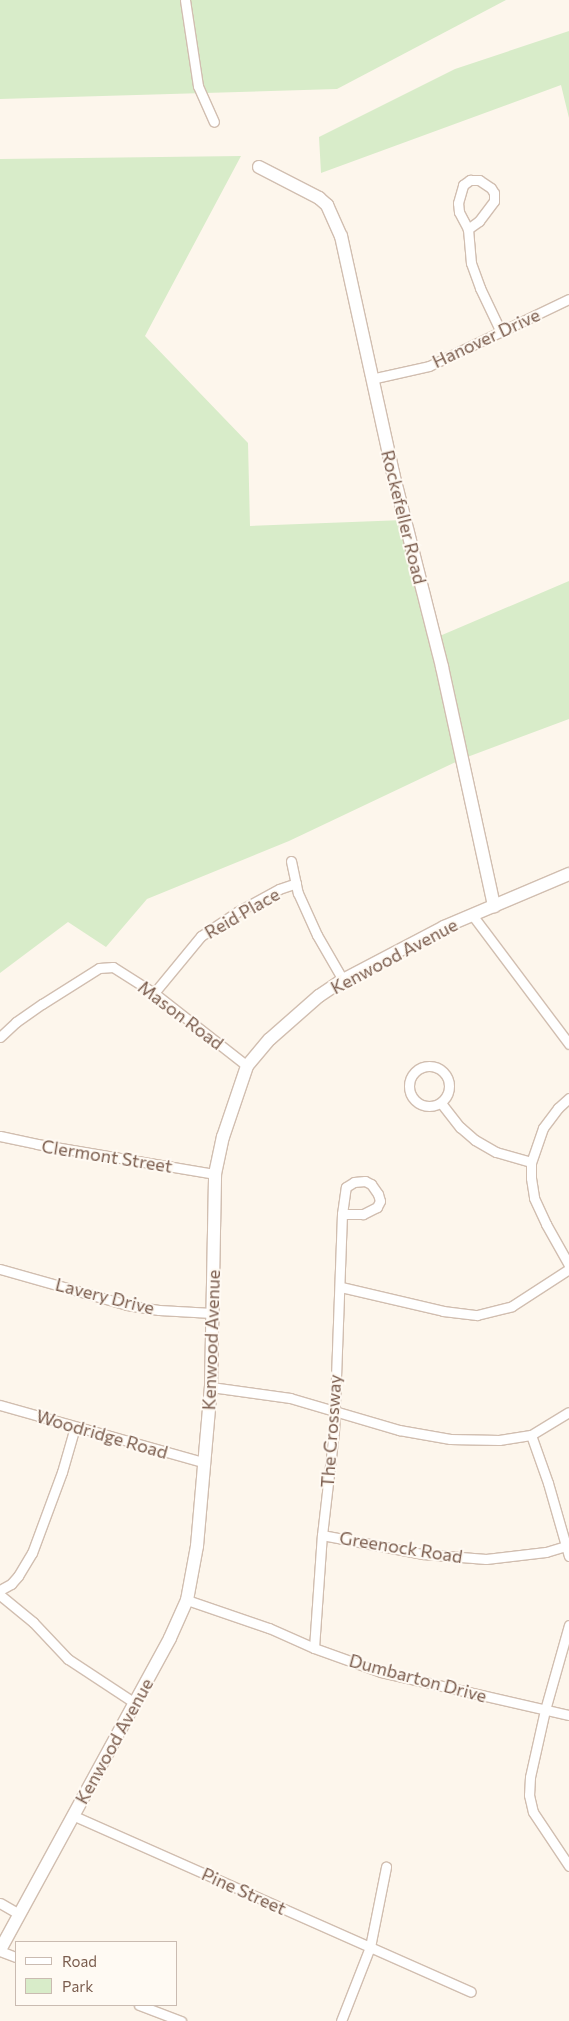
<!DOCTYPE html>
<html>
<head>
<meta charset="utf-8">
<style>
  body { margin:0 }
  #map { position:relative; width:569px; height:2021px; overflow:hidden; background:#fdf6ec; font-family:Commissioner,sans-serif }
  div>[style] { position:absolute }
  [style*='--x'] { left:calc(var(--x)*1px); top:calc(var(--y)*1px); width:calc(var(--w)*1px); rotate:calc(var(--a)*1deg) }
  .green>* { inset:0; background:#d8ecc9 }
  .roads { filter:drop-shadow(1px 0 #d1beb0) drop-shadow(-1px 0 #d1beb0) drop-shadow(0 1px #d1beb0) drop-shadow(0 -1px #d1beb0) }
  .street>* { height:9px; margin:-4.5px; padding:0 4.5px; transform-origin:4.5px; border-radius:4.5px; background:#fff }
  .street>.ring { margin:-4.5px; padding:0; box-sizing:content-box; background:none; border:9px solid #fff; border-radius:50% }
  .secondary>* { height:12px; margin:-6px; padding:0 6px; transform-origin:6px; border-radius:6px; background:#fff }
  span { translate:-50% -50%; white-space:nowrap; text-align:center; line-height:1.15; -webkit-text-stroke:4px #fffaf3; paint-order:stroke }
  .street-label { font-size:18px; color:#7a5c4d }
  .legend { position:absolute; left:15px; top:1941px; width:162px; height:65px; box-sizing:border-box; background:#fffaf3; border:1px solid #cabbb1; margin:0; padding:6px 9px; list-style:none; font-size:15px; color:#7a5c4d }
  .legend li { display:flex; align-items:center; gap:10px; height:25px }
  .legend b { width:25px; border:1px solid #cabbb1 }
</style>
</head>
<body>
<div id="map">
  <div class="green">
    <i style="clip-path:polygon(0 0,506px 0,337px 89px,0 99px)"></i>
    <i style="clip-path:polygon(569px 31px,569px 118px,561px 85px,321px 173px,319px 137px,455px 69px)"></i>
    <i style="clip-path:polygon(241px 156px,145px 336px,248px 443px,250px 526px,404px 520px,435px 638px,569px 581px,569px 719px,462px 759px,289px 841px,147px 899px,106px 947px,68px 922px,0 973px,0 159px)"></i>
  </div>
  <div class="roads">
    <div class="street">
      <i style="--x:185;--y:0;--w:87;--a:81.4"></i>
      <i style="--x:198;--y:86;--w:39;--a:66"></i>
      <i style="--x:470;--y:180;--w:9;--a:0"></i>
      <i style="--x:479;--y:180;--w:14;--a:34"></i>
      <i style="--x:491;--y:188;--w:6;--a:59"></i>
      <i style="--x:494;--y:193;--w:8;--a:90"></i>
      <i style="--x:494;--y:201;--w:25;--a:127"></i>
      <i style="--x:479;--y:221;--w:14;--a:144"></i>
      <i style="--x:468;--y:229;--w:19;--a:-118"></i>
      <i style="--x:459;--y:212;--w:9;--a:-96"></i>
      <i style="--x:458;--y:203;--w:19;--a:-74"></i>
      <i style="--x:463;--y:185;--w:9;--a:-36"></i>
      <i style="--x:468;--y:229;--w:34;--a:85"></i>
      <i style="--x:471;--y:263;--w:27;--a:70"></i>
      <i style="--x:480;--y:288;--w:49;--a:64.5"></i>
      <i style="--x:371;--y:379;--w:59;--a:-12.6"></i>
      <i style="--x:429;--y:366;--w:155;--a:-25.6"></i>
      <i style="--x:291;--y:861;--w:33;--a:78"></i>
      <i style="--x:298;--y:893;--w:46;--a:65.7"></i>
      <i style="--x:317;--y:935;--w:52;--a:60"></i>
      <i style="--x:473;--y:916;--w:160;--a:53.1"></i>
      <i style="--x:154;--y:993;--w:74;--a:-50.5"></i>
      <i style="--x:201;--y:936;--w:43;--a:-33.7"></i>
      <i style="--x:237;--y:912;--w:48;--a:-28.7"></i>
      <i style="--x:279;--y:889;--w:18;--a:-19"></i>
      <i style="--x:0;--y:1037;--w:22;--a:-43"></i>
      <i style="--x:16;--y:1022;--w:32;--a:-35"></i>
      <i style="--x:42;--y:1004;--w:67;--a:-32.3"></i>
      <i style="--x:99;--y:968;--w:14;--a:-4"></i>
      <i style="--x:113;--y:967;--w:49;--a:32.4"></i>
      <i style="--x:154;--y:993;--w:118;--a:38.1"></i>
      <i class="ring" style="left:409px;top:1066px;width:31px;height:31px"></i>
      <i style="--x:569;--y:1098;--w:15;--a:138"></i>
      <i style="--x:558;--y:1108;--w:25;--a:127"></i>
      <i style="--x:543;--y:1128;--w:36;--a:109"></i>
      <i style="--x:531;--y:1162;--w:16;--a:90"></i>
      <i style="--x:531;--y:1178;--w:20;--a:81"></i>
      <i style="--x:534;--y:1198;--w:29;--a:65"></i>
      <i style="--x:546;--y:1224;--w:47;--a:60.7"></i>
      <i style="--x:441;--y:1103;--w:31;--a:52"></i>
      <i style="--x:460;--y:1127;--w:20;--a:41"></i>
      <i style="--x:475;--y:1140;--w:24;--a:30"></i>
      <i style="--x:496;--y:1152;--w:36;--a:16"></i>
      <i style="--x:0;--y:1136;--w:38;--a:12"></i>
      <i style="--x:37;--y:1144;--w:181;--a:9.6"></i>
      <i style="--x:365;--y:1181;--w:7;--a:27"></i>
      <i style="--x:371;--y:1184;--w:12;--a:55"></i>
      <i style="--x:378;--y:1194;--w:7;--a:74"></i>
      <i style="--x:380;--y:1201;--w:7;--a:117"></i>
      <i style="--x:377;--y:1207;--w:16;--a:153"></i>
      <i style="--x:363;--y:1214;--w:21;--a:180"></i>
      <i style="--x:342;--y:1214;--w:27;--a:-82"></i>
      <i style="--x:346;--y:1187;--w:9;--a:-32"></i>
      <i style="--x:354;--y:1182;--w:11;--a:-5"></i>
      <i style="--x:0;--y:1269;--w:132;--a:15.8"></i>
      <i style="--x:127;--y:1305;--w:32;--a:9"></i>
      <i style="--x:159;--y:1310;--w:53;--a:3.2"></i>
      <i style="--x:341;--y:1287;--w:105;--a:13.2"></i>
      <i style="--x:443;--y:1311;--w:34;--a:7"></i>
      <i style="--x:477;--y:1315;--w:36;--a:-14"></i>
      <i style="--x:512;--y:1306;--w:68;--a:-33"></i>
      <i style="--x:211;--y:1387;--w:80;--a:7.9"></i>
      <i style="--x:290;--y:1398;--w:114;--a:16.4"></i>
      <i style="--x:399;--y:1430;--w:52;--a:10"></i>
      <i style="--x:450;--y:1439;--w:49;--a:1.2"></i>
      <i style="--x:499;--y:1440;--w:32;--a:-9"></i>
      <i style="--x:531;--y:1435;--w:44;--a:-31.2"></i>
      <i style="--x:0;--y:1405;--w:211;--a:15.7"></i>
      <i style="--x:531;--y:1435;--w:51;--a:70.5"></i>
      <i style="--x:548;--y:1483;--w:76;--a:74"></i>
      <i style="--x:322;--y:1535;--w:103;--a:10.7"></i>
      <i style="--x:423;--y:1554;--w:63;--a:4.5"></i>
      <i style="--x:486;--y:1559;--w:60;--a:-6.7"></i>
      <i style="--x:546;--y:1552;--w:24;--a:-17"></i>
      <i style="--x:0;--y:1590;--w:13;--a:-29"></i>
      <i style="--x:11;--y:1584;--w:11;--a:-49"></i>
      <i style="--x:18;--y:1576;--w:27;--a:-59"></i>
      <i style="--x:32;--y:1553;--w:86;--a:-69.7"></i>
      <i style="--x:62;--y:1472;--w:47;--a:-73.9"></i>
      <i style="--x:0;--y:1595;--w:43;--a:39.3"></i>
      <i style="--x:33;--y:1622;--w:51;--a:46.6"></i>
      <i style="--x:68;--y:1659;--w:80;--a:33.3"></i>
      <i style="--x:187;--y:1600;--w:87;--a:18.9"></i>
      <i style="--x:269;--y:1628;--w:49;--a:24"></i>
      <i style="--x:314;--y:1648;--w:71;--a:19.7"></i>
      <i style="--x:381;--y:1672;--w:193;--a:12.9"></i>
      <i style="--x:569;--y:1625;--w:88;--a:105.8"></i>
      <i style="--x:545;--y:1710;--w:69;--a:102.6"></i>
      <i style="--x:530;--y:1777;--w:18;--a:93"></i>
      <i style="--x:529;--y:1795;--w:17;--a:77"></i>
      <i style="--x:533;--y:1812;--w:65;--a:56.3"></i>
      <i style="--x:314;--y:1648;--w:113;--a:-86"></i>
      <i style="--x:322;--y:1535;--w:104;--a:-83.4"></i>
      <i style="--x:334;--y:1432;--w:218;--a:-87.9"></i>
      <i style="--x:72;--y:1815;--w:436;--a:23.9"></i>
      <i style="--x:0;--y:1903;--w:22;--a:30"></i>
      <i style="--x:0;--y:1951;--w:17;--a:21"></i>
      <i style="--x:139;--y:2005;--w:45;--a:20.9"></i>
      <i style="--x:341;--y:2021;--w:79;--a:-68.6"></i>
      <i style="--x:370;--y:1947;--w:82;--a:-78.7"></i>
    </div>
    <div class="secondary">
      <i style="--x:259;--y:167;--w:68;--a:27.3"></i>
      <i style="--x:319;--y:198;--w:11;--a:41"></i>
      <i style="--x:327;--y:205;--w:34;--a:66"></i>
      <i style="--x:341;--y:236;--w:243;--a:77.6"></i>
      <i style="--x:393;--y:473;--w:200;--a:75.8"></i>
      <i style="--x:442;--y:667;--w:245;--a:77.7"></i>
      <i style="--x:0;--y:1950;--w:355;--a:-61.4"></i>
      <i style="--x:170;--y:1638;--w:42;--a:-65.9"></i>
      <i style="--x:187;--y:1600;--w:55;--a:-79.5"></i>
      <i style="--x:197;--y:1546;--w:160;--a:-85"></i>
      <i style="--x:211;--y:1387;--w:213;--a:-88.9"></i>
      <i style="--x:215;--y:1174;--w:38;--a:-78"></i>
      <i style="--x:223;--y:1137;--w:75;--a:-71.3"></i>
      <i style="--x:247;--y:1066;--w:35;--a:-50"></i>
      <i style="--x:270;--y:1039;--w:65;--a:-41.3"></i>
      <i style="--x:319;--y:996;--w:29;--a:-34"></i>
      <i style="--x:343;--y:980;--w:114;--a:-27.7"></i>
      <i style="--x:444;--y:927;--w:136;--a:-23"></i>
    </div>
  </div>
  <div class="street-label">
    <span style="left:486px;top:338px;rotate:-25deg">Hanover Drive</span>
    <span style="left:404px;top:517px;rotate:76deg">Rockefeller Road</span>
    <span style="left:242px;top:913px;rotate:-30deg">Reid Place</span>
    <span style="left:394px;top:956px;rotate:-28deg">Kenwood Avenue</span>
    <span style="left:181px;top:1015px;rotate:37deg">Mason Road</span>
    <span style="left:107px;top:1156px;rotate:9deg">Clermont Street</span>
    <span style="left:105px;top:1296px;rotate:14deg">Lavery Drive</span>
    <span style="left:211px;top:1340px;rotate:-88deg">Kenwood Avenue</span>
    <span style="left:331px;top:1431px;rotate:-86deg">The Crossway</span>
    <span style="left:102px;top:1434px;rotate:16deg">Woodridge Road</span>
    <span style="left:401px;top:1547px;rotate:9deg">Greenock Road</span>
    <span style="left:418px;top:1678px;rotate:15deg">Dumbarton Drive</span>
    <span style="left:114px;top:1741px;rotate:-61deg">Kenwood Avenue</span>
    <span style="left:244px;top:1891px;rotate:24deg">Pine Street</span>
  </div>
  <ul class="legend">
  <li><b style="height:6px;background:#fff"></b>Road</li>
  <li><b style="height:14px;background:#d8ecc9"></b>Park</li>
  </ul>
</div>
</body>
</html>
